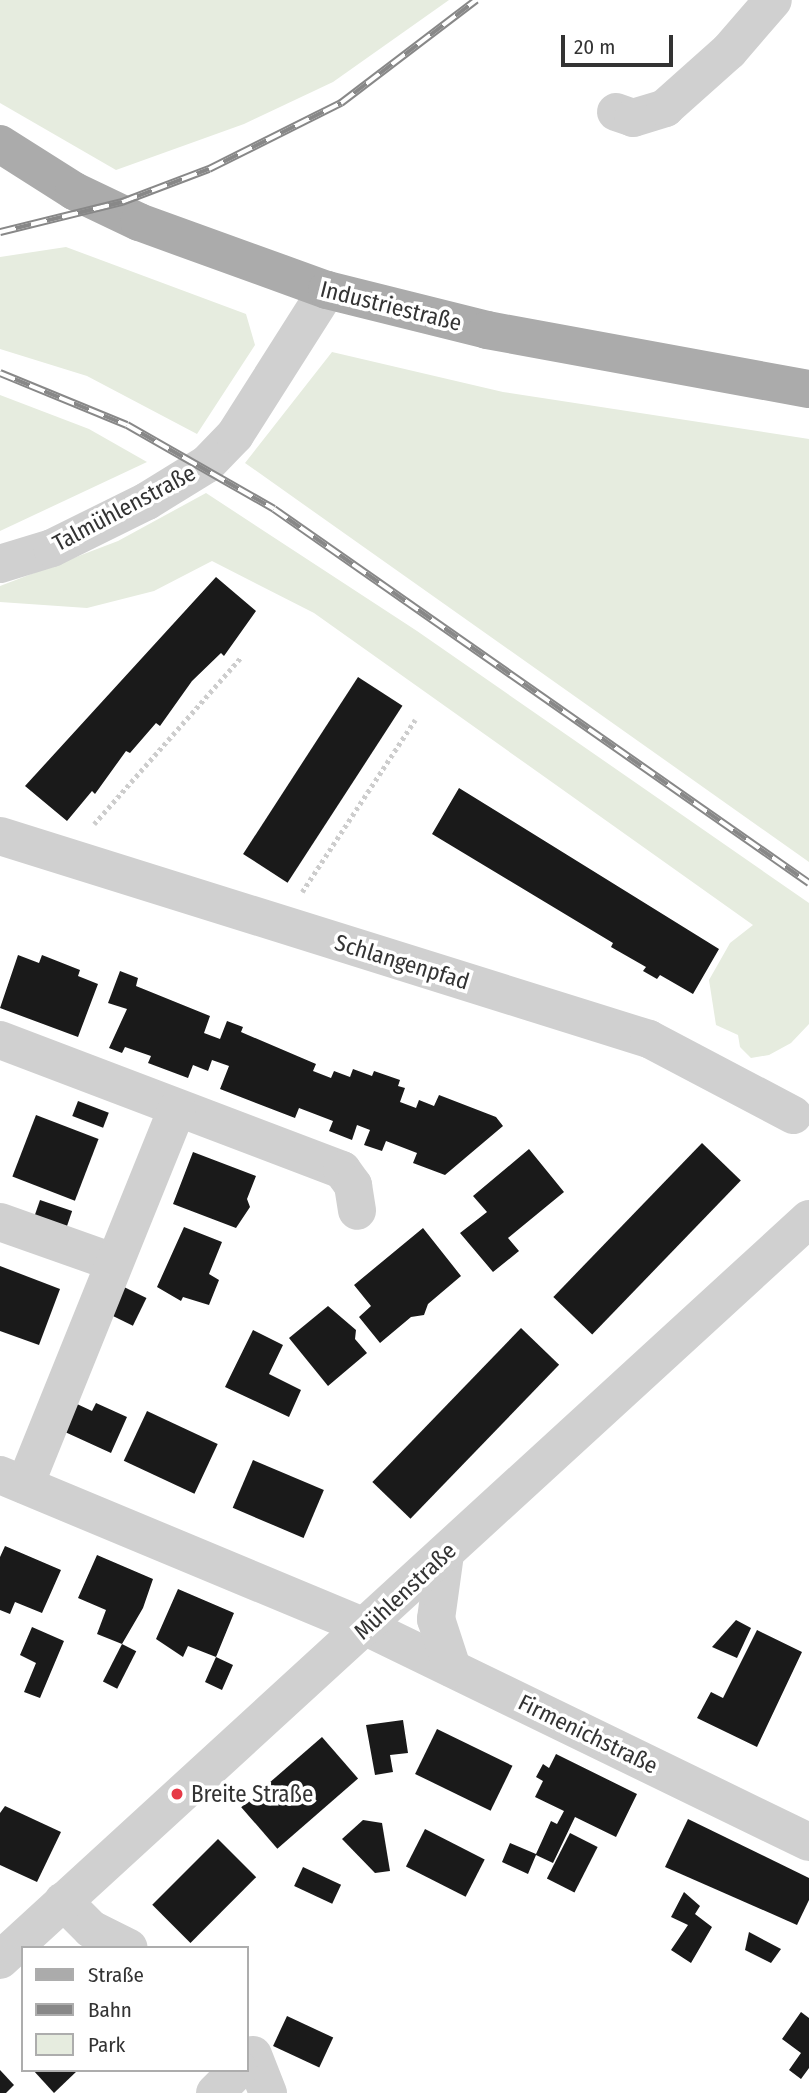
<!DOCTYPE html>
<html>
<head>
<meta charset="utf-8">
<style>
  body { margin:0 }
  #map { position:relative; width:809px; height:2093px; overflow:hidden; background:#fff; font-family:"Fira Sans Condensed",sans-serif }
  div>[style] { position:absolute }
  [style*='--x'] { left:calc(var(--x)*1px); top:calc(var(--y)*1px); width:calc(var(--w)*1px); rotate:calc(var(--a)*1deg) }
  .green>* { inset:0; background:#e6ecdf }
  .building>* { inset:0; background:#1a1a1a; transform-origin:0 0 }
  .path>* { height:4.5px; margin-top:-2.25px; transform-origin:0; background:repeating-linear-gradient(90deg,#cdcdcd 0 3.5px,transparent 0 7px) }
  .minor>* { height:38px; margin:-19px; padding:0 19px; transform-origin:19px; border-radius:19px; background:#d0d0d0 }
  .major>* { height:38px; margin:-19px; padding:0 19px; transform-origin:19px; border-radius:19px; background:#ababab }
  .rail>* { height:8px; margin-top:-4px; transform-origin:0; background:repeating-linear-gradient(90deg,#fff 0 16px,#888 0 32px); box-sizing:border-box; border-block:2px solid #888 }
  .dots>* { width:19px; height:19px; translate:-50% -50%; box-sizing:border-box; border:4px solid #fff; border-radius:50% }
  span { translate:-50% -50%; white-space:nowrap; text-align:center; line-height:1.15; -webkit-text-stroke:7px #fff; paint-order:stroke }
  .street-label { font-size:23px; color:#333 }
  .poi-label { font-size:23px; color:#333 }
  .left { translate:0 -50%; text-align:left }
  .legend { position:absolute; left:21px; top:1946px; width:228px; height:126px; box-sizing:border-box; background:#fff; border:2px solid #adadad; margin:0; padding:9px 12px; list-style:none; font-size:21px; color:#333 }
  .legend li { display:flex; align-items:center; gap:14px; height:35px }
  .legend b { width:35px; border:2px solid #adadad }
  .scale { position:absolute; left:561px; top:35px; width:112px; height:32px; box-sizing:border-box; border:4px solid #333; border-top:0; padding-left:9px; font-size:21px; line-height:24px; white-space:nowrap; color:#333; -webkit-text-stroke:5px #fff; paint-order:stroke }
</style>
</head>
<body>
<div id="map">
  <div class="green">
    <i style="clip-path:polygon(0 0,449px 0,333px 82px,244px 124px,116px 170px,0 103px)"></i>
    <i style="clip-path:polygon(66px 247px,246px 314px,255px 345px,197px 434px,87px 376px,0 349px,0 257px)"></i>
    <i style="clip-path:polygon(332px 352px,503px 392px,809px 439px,809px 862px,245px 463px)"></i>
    <i style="clip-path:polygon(0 395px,89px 429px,147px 462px,0 531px)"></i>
    <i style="clip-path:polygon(206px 493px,417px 631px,809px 903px,809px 1024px,791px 1043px,769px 1055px,751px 1058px,740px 1047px,738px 1035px,716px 1025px,709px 980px,730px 943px,753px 925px,314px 613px,212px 561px,154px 591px,87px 608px,0 602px,0 586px,118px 541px)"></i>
  </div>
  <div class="building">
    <i style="clip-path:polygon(216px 577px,256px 611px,224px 656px,221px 653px,192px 681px,160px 726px,156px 723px,130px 753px,126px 751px,95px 794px,92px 791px,67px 821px,25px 786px)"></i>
    <i style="left:358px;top:677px;width:53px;height:211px;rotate:33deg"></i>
    <i style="clip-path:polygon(459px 788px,719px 949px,693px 994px,660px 975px,657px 979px,643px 971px,646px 967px,611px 947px,613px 943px,432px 834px)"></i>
    <i style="clip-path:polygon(18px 955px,39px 963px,42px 955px,80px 970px,78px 976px,98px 984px,78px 1037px,0 1008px)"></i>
    <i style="clip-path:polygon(120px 971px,138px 978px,136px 986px,210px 1016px,204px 1033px,220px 1039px,227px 1021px,243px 1027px,241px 1032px,316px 1064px,313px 1071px,331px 1078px,334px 1071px,350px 1077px,353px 1069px,372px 1076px,374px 1071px,400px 1080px,398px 1086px,405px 1088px,400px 1102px,416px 1108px,419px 1100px,434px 1106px,439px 1095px,496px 1117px,503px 1126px,445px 1175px,413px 1163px,417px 1153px,386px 1141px,382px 1151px,364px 1145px,370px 1130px,357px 1125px,352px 1140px,329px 1131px,333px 1121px,299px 1108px,295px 1118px,220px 1089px,229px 1066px,212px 1060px,208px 1071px,193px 1065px,188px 1078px,148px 1063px,151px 1056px,125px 1047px,122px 1053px,109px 1048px,127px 1009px,108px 1003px)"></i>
    <i style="left:78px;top:1101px;width:33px;height:16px;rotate:21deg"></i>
    <i style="left:36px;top:1115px;width:67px;height:66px;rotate:21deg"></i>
    <i style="left:702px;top:1143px;width:54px;height:214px;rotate:44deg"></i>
    <i style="clip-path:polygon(529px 1149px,564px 1192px,508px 1238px,519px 1251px,493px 1272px,460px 1233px,487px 1212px,473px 1196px)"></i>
    <i style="clip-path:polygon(193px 1152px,256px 1176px,247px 1199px,250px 1207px,236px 1228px,173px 1204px)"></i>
    <i style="left:40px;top:1200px;width:34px;height:16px;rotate:19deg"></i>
    <i style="clip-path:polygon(184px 1227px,222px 1242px,209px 1274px,219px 1280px,209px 1305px,183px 1297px,181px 1301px,157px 1287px)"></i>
    <i style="clip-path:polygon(423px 1228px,461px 1276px,428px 1304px,424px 1315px,411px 1317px,380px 1343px,359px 1317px,371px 1306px,354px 1285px)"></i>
    <i style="clip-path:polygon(0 1266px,60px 1289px,39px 1345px,0 1331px)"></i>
    <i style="left:124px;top:1287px;width:25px;height:31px;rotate:26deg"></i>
    <i style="clip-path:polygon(328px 1306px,356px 1330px,355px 1339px,367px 1353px,328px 1386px,289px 1338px)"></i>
    <i style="left:521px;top:1328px;width:53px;height:214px;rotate:44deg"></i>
    <i style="clip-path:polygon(253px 1330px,283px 1345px,269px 1374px,301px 1390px,289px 1417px,225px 1387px)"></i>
    <i style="clip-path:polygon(96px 1403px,127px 1417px,111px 1453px,65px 1432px,77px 1404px,92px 1411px)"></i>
    <i style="left:147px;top:1411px;width:78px;height:55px;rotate:25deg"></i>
    <i style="left:253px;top:1460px;width:77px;height:52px;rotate:23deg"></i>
    <i style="clip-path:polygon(5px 1546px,61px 1570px,42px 1613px,15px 1602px,10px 1614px,0 1610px,0 1557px)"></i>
    <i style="clip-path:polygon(97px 1555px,153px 1579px,143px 1608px,122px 1644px,97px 1634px,106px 1610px,78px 1598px)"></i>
    <i style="clip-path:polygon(178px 1589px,234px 1613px,216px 1657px,233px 1665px,222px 1690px,205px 1682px,216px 1657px,188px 1646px,183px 1657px,156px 1639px)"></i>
    <i style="clip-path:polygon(736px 1620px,751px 1628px,737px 1658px,712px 1647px)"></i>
    <i style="clip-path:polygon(32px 1627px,64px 1641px,40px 1698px,24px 1692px,36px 1663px,20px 1655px)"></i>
    <i style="clip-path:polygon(757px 1630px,802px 1652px,757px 1747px,697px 1718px,711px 1692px,723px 1698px)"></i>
    <i style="left:122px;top:1644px;width:16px;height:42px;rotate:27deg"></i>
    <i style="clip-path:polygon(403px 1720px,408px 1753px,390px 1755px,393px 1772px,375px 1775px,366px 1725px)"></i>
    <i style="left:437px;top:1729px;width:84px;height:50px;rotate:26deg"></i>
    <i style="left:322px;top:1737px;width:55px;height:107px;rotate:49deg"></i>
    <i style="clip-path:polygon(556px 1754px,637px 1794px,616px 1837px,575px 1817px,553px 1863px,536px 1855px,528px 1874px,502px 1862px,510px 1843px,536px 1854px,551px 1821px,557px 1824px,564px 1811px,535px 1797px,543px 1781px,536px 1777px,543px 1764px,549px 1768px)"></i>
    <i style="clip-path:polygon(5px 1806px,61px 1832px,37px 1882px,0 1865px,0 1813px)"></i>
    <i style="clip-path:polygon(688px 1819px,809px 1878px,809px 1900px,797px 1925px,665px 1867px)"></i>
    <i style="clip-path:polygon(363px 1820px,382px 1823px,390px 1871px,375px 1873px,342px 1839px)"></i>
    <i style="left:425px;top:1829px;width:67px;height:42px;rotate:27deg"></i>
    <i style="left:570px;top:1833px;width:31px;height:51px;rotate:27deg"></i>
    <i style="left:218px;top:1839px;width:54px;height:93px;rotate:45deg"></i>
    <i style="left:303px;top:1867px;width:42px;height:21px;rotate:25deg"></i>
    <i style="clip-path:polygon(684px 1892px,700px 1906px,695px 1914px,712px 1927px,691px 1963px,671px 1950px,688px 1925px,671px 1917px)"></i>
    <i style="clip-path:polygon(749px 1932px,781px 1949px,771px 1963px,745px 1950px)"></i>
    <i style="clip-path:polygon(801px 2012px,809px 2018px,809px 2068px,801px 2079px,789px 2070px,801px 2053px,782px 2039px)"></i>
    <i style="left:287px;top:2016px;width:51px;height:33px;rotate:25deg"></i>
    <i style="clip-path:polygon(0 2070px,14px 2085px,6px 2093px,0 2093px)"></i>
    <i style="clip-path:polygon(33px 2070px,78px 2070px,54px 2093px)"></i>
  </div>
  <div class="path">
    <i style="--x:94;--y:824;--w:222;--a:-48.6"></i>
    <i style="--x:302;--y:892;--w:206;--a:-56.7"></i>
  </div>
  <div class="minor">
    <i style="--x:616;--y:112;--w:18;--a:19"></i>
    <i style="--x:633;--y:118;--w:34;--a:-17"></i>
    <i style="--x:665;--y:108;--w:86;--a:-41.7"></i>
    <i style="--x:729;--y:51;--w:67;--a:-49.2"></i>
    <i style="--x:0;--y:564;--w:54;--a:-17.1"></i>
    <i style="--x:52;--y:548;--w:106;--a:-26.3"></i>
    <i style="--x:147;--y:501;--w:70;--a:-31.7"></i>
    <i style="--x:207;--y:464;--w:40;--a:-46"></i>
    <i style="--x:235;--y:435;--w:172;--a:-57.6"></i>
    <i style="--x:0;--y:836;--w:680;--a:17.37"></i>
    <i style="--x:649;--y:1039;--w:163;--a:27.8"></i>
    <i style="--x:0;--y:1040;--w:366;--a:20.8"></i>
    <i style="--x:342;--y:1170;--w:19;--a:54"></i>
    <i style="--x:353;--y:1185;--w:26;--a:81"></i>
    <i style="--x:0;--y:1222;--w:120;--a:19.5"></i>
    <i style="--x:0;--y:1475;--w:396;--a:22.6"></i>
    <i style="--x:366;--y:1627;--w:492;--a:25.9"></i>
    <i style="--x:25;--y:1485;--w:406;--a:-68"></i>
    <i style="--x:445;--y:1554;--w:66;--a:97.9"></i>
    <i style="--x:436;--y:1619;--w:52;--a:71.9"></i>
    <i style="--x:63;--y:1901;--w:40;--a:45"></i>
    <i style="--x:91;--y:1929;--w:42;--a:26.6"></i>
    <i style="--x:0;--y:1960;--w:1097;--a:-42.49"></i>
    <i style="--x:253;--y:2055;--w:41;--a:68.5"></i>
    <i style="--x:215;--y:2093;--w:33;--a:-45"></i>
  </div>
  <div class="major">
    <i style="--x:0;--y:144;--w:88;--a:32.4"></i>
    <i style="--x:74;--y:191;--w:72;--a:25.5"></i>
    <i style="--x:139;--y:222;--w:200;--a:19.9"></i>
    <i style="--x:327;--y:290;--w:165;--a:14"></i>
    <i style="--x:487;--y:330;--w:327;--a:10.4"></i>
  </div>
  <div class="rail">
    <i style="--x:0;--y:232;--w:126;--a:-13.8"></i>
    <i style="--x:122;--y:202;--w:93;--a:-20.8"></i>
    <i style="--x:209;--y:169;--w:148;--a:-26.6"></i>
    <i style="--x:341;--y:103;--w:170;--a:-37.3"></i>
    <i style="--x:0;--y:373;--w:137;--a:22.3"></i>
    <i style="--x:127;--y:425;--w:169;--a:29.7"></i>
    <i style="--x:274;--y:509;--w:653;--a:34.96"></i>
  </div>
  <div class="dots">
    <i style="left:177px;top:1794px;background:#e63946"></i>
  </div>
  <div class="street-label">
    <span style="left:391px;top:306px;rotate:14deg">Industriestraße</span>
    <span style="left:124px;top:508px;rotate:-28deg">Talmühlenstraße</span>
    <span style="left:402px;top:962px;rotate:17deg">Schlangenpfad</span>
    <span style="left:405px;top:1591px;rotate:-43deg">Mühlenstraße</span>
    <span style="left:588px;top:1734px;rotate:26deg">Firmenichstraße</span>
  </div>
  <div class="poi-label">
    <span class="left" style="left:191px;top:1794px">Breite Straße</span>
  </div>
  <ul class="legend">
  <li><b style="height:9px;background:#ababab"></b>Straße</li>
  <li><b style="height:9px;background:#888"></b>Bahn</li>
  <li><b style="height:19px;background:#e6ecdf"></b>Park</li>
  </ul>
  <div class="scale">20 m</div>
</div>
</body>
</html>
